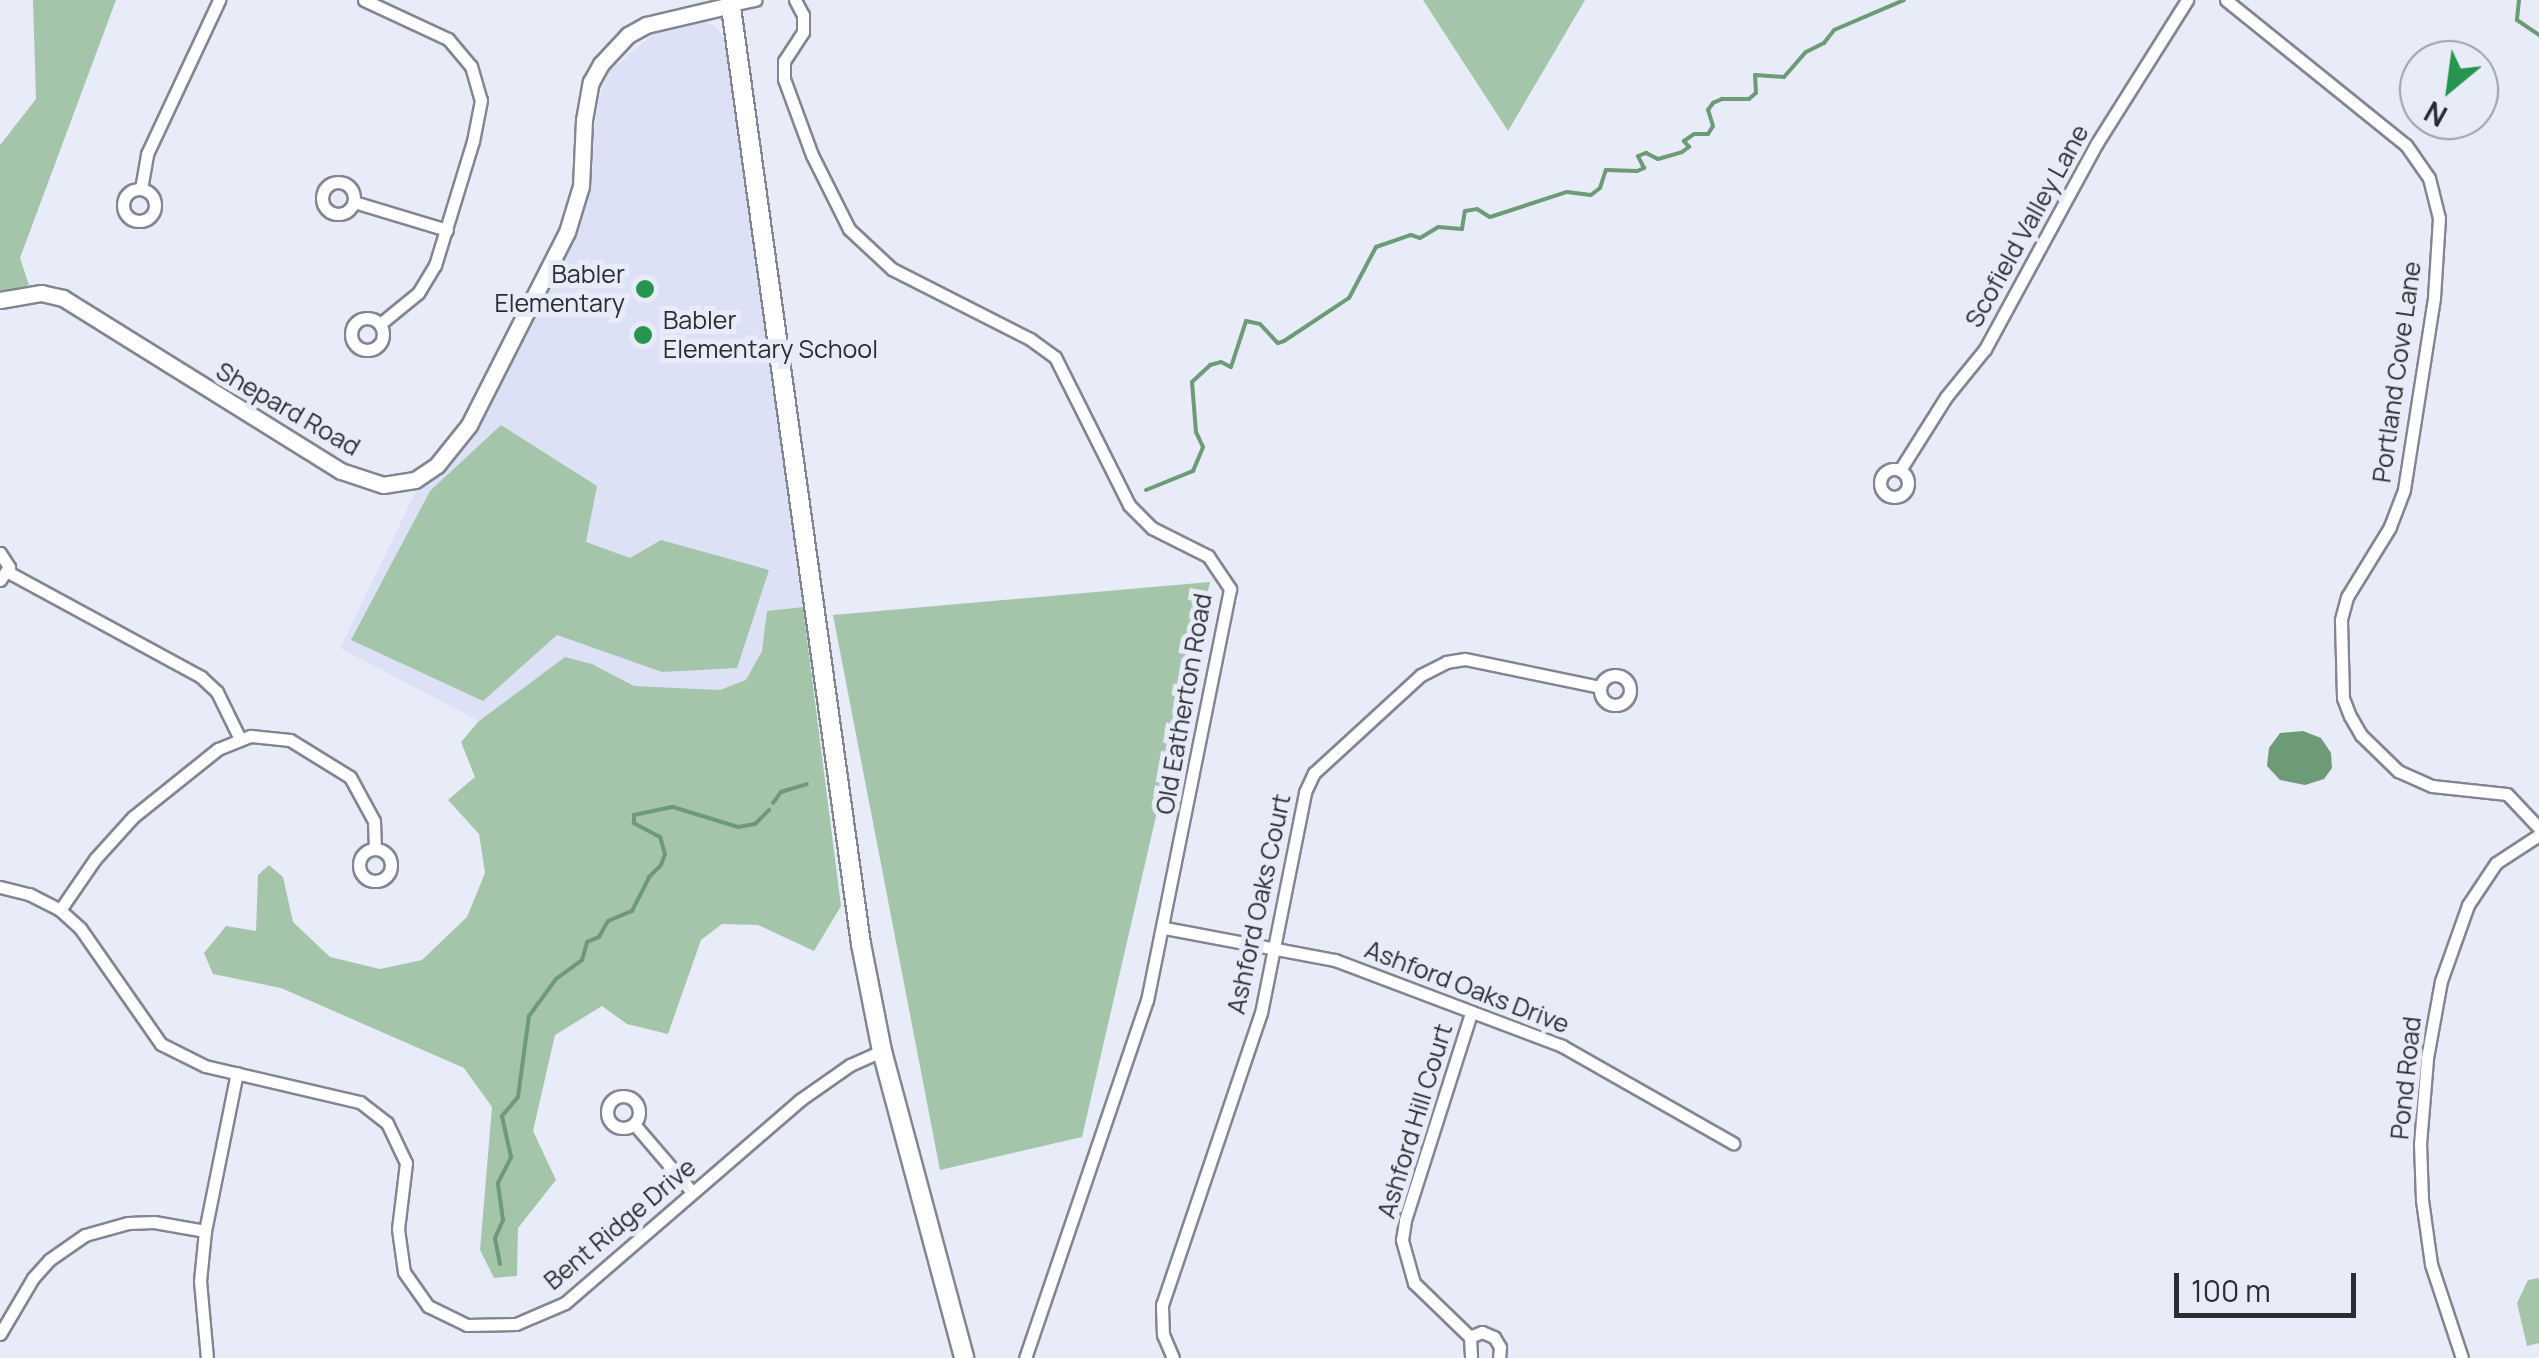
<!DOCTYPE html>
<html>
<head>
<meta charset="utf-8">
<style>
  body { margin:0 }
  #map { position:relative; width:2539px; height:1358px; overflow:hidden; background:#e8ebf8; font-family:Manrope,sans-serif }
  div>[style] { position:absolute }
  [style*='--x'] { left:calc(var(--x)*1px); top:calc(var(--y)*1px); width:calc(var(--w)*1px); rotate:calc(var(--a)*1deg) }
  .built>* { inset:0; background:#dce1f5 }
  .green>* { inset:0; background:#a5c5ab }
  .water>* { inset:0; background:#6d9a77 }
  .stream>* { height:4px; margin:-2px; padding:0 2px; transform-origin:2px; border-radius:2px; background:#6d9a77 }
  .roads { filter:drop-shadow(2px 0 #828691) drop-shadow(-2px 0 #828691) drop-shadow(0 2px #828691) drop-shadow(0 -2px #828691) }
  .street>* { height:11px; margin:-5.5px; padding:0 5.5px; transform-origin:5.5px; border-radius:5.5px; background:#fff }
  .street>.ring { margin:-5.5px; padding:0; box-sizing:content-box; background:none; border:11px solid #fff; border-radius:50% }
  .secondary>* { height:15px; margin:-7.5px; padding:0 7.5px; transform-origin:7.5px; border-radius:7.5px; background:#fff }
  .primary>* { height:18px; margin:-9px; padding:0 9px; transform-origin:9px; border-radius:9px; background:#fff }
  .dots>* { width:28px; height:28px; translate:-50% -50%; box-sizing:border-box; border:5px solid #e8ebf8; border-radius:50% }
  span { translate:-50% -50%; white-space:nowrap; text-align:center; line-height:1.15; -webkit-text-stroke:10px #e8ebf8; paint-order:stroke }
  .street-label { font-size:25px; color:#2c2d32 }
  .poi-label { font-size:25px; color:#2c2d32 }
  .right { translate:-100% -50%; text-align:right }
  .left { translate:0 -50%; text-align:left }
  .north { position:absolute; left:2399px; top:40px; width:100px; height:100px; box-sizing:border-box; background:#e8ebf8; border:2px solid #9d9fa9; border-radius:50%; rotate:209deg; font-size:28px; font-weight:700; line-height:40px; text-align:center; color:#2c2d32 }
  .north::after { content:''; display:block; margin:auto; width:35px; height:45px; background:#25954f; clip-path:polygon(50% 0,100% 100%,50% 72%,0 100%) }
  .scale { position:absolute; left:2174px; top:1273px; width:182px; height:45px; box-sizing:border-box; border:5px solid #2c2d32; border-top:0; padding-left:12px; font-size:30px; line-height:35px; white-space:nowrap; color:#2c2d32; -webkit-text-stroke:8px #e8ebf8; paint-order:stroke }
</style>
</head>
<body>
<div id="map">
  <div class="built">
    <i style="clip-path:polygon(701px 21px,715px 26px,724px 38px,803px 607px,768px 611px,762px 651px,746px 681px,719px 690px,634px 686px,592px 664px,565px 657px,479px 721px,340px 648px,418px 487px,455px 457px,479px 420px,585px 196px,599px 96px,609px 72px,653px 34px)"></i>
  </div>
  <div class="green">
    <i style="clip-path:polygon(33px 0,116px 0,20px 258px,29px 285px,0 294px,0 145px,36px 99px)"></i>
    <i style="clip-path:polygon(1423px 0,1585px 0,1508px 131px)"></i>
    <i style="clip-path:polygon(501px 425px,597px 486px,586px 542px,630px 558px,661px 540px,769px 570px,737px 668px,662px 672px,557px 635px,483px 701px,351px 640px,430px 491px)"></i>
    <i style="clip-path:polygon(1210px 582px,1082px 1137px,940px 1170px,833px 615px)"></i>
    <i style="clip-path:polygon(803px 607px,841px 906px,814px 951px,758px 925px,722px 924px,701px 940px,668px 1034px,627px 1024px,602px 1006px,555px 1035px,533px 1131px,556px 1180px,518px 1228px,517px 1276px,494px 1278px,480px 1250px,492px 1107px,464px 1068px,281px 988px,213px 974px,204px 953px,226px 926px,256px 931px,258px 875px,269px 865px,283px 877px,293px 922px,330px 957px,380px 969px,422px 960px,467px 917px,485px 873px,479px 834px,448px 800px,475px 777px,461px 742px,479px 721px,565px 657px,592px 664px,634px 686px,720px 690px,746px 680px,762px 651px,767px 611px)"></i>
    <i style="clip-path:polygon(2539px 1278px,2539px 1343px,2527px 1346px,2517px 1303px,2528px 1280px)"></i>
  </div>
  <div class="water">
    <i style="clip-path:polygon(2303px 731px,2321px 738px,2331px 753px,2332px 768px,2324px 779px,2305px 785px,2280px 780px,2267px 766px,2269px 748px,2280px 733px)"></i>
  </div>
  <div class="stream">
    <i style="--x:2519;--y:0;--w:20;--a:96"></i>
    <i style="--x:2517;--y:20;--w:27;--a:34"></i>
    <i style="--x:1146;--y:490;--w:51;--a:-22"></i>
    <i style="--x:1193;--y:471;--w:26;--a:-67"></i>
    <i style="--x:1203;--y:447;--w:17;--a:-115"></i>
    <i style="--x:1196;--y:432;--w:50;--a:-94.6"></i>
    <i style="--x:1192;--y:382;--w:25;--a:-43"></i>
    <i style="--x:1210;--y:365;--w:11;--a:-15"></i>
    <i style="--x:1221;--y:362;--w:11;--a:27"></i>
    <i style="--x:1231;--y:367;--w:48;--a:-71.9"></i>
    <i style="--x:1246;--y:321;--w:14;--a:12"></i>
    <i style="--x:1260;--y:324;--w:26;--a:47"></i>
    <i style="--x:1278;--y:343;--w:6;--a:-18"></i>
    <i style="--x:1284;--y:341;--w:78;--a:-33.5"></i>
    <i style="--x:1349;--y:298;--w:58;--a:-62.1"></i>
    <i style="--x:1376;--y:247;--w:37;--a:-19"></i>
    <i style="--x:1411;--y:235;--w:9;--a:18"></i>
    <i style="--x:1420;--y:238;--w:21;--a:-31"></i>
    <i style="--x:1438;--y:227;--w:24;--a:5"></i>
    <i style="--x:1462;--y:229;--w:18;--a:-81"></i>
    <i style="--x:1465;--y:211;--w:12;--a:-9"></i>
    <i style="--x:1477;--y:209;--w:15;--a:32"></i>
    <i style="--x:1490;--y:217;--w:81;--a:-18"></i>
    <i style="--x:1567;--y:192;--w:24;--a:7"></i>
    <i style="--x:1591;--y:195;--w:11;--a:-38"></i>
    <i style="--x:1600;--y:188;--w:19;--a:-72"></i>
    <i style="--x:1606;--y:170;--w:31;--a:2"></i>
    <i style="--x:1637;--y:171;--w:8;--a:-23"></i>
    <i style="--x:1644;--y:168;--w:13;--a:-117"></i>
    <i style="--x:1638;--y:156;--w:9;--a:-21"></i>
    <i style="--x:1646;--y:153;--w:13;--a:27"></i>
    <i style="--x:1658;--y:159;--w:25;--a:-16"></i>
    <i style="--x:1682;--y:152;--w:9;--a:-36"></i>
    <i style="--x:1689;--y:147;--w:8;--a:-130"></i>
    <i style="--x:1684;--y:141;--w:12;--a:-35"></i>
    <i style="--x:1694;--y:134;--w:14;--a:0"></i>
    <i style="--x:1708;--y:134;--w:9;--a:-58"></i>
    <i style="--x:1713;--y:126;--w:17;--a:-107"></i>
    <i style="--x:1708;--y:110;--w:9;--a:-54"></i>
    <i style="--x:1713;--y:103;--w:10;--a:-24"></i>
    <i style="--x:1722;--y:99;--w:27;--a:0"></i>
    <i style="--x:1749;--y:99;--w:9;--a:-41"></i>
    <i style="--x:1756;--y:93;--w:18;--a:-93"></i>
    <i style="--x:1755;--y:75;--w:29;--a:4"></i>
    <i style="--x:1784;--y:77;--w:33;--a:-49"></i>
    <i style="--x:1806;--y:52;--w:20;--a:-27"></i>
    <i style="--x:1824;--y:43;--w:16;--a:-52"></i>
    <i style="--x:1834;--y:30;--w:76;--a:-23.2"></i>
    <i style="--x:773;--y:803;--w:14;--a:-54"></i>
    <i style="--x:781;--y:792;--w:27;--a:-17"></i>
    <i style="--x:500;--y:1264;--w:26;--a:-101"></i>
    <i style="--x:495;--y:1238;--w:20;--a:-66"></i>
    <i style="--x:503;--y:1220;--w:37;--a:-98"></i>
    <i style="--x:498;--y:1183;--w:29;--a:-63"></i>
    <i style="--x:511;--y:1157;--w:42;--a:-102.4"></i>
    <i style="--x:502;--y:1116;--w:25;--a:-50"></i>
    <i style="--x:518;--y:1097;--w:82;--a:-82.3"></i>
    <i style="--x:529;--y:1016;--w:46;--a:-53.9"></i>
    <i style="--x:556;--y:979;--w:32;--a:-36"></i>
    <i style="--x:582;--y:960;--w:19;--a:-74"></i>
    <i style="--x:587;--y:942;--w:13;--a:-23"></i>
    <i style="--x:599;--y:937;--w:18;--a:-61"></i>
    <i style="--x:608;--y:921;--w:26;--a:-23"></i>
    <i style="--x:632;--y:911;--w:38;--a:-63"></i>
    <i style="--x:649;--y:877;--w:17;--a:-45"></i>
    <i style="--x:661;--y:865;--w:12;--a:-70"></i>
    <i style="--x:665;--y:854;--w:18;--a:-106"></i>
    <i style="--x:660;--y:837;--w:30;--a:-152"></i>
    <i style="--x:634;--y:823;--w:8;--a:-90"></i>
    <i style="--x:634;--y:815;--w:40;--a:-12"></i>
    <i style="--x:673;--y:807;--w:68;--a:17.1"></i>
    <i style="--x:738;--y:827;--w:17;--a:-10"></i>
    <i style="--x:755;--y:824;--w:20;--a:-45"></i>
  </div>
  <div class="roads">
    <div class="street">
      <i style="--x:364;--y:0;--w:93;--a:24.9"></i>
      <i style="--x:448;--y:39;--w:35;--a:50"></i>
      <i style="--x:471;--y:66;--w:35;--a:74"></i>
      <i style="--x:481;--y:100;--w:42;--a:101"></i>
      <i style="--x:473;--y:141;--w:130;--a:107"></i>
      <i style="--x:435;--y:265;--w:33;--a:121"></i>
      <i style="--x:418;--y:293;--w:49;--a:140.8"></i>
      <i style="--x:795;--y:0;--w:17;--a:62"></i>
      <i style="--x:803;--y:15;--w:17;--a:90"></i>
      <i style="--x:803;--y:32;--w:35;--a:123"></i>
      <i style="--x:784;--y:61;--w:18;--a:90"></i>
      <i style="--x:784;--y:79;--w:81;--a:69.8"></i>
      <i style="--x:812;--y:155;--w:83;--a:63.4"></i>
      <i style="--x:849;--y:229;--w:59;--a:42.9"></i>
      <i style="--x:892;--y:269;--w:155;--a:26.9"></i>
      <i style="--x:1030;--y:339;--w:31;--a:36"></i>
      <i style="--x:1055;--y:357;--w:165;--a:63.4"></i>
      <i style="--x:1129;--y:505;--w:33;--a:45"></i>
      <i style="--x:1152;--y:528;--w:63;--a:26.6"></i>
      <i style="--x:1208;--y:556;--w:40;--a:56"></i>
      <i style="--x:1230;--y:589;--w:419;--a:101.4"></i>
      <i style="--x:1147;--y:1000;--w:378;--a:108.8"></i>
      <i style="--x:2226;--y:0;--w:231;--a:38.9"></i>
      <i style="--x:2406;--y:145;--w:40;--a:55.1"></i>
      <i style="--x:2429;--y:178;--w:41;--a:76"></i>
      <i style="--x:2439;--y:218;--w:80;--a:93.6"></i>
      <i style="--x:2434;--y:298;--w:194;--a:98.9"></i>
      <i style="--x:2404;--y:490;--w:40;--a:111"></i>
      <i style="--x:2390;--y:527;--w:82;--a:121.6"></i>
      <i style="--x:2347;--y:597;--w:24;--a:105"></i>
      <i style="--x:2341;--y:620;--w:78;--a:88.5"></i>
      <i style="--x:2343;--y:698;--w:19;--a:69"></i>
      <i style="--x:2350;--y:716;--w:22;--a:60"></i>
      <i style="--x:2361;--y:735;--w:52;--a:44.2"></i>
      <i style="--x:2398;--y:771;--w:37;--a:24"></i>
      <i style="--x:2432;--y:786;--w:75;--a:6.1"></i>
      <i style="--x:2507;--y:794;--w:47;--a:46.7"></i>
      <i style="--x:731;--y:5;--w:25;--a:-12"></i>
      <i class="ring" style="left:322px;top:182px;width:21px;height:21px"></i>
      <i class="ring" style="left:123px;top:189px;width:21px;height:21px"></i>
      <i style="--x:141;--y:189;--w:36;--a:-80"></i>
      <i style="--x:147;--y:154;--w:170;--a:-64.9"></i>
      <i style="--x:354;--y:202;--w:97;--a:16.8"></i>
      <i class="ring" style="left:351px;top:318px;width:21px;height:21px"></i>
      <i class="ring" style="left:1880px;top:469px;width:17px;height:17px"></i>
      <i style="--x:1900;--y:470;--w:86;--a:-57.8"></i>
      <i style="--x:1946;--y:397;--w:62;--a:-50.9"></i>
      <i style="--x:1985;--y:349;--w:234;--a:-61.5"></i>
      <i style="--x:2097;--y:143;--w:169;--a:-57.8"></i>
      <i style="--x:0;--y:553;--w:17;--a:57"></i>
      <i style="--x:9;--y:567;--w:16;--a:125"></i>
      <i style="--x:8;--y:572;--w:220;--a:28.5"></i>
      <i style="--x:201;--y:677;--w:22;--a:43"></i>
      <i style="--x:217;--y:692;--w:52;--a:63.9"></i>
      <i class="ring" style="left:1600px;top:675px;width:19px;height:19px"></i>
      <i class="ring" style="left:359px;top:849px;width:21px;height:21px"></i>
      <i style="--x:0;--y:887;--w:30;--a:14"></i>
      <i style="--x:29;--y:894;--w:35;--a:27"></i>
      <i style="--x:60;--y:910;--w:27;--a:42"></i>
      <i style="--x:80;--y:928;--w:141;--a:55.1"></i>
      <i style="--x:161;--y:1044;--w:49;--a:26.6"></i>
      <i style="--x:205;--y:1066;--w:159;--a:13.1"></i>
      <i style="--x:360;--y:1102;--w:34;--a:38"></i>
      <i style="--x:387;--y:1123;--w:44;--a:64.6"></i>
      <i style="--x:406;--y:1163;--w:66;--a:96.9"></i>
      <i style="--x:398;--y:1229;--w:43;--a:82.1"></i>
      <i style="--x:404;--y:1272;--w:42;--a:54.8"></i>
      <i style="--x:428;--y:1306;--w:43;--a:26"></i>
      <i style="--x:467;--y:1325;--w:49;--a:-1.2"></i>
      <i style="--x:516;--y:1324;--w:53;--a:-23.2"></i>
      <i style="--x:565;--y:1303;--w:311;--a:-40.8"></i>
      <i style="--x:800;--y:1100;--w:61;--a:-35"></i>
      <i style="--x:850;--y:1065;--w:35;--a:-24"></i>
      <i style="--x:60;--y:910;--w:62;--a:-55.5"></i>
      <i style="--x:95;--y:859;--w:57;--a:-47.9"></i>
      <i style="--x:133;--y:817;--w:109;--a:-38.7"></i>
      <i style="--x:218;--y:749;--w:35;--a:-22"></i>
      <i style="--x:251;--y:736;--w:39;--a:6"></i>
      <i style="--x:290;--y:740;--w:70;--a:31.7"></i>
      <i style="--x:350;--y:777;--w:50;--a:61.4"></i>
      <i style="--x:374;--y:821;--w:28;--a:88"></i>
      <i style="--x:1165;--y:928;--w:173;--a:10.7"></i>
      <i style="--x:1335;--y:960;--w:243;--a:20.7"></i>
      <i style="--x:1562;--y:1046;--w:197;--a:29.6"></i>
      <i class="ring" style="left:607px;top:1096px;width:21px;height:21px"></i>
      <i style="--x:634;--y:1124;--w:89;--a:49.5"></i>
      <i style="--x:0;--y:1334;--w:65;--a:-59.5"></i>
      <i style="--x:33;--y:1278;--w:24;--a:-48"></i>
      <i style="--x:49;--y:1260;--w:44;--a:-34.8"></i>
      <i style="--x:85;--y:1235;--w:45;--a:-15.6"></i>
      <i style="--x:128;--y:1223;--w:26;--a:-2"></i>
      <i style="--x:154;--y:1222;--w:52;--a:10"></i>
      <i style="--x:1470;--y:1337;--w:78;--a:-136"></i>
      <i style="--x:1414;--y:1283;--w:45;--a:-105.6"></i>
      <i style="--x:1402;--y:1240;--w:20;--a:-81"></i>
      <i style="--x:1405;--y:1220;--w:217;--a:-72.3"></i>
      <i style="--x:1470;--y:1337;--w:13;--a:-23"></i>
      <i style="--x:1482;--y:1332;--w:13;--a:23"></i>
      <i style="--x:1494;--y:1337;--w:12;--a:59"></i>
      <i style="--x:1500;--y:1347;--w:11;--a:95"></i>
      <i style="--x:1470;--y:1337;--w:21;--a:87"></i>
      <i style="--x:207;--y:1358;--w:77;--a:-95.2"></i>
      <i style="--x:200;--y:1281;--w:50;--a:-84.3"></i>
      <i style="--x:205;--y:1231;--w:161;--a:-78.6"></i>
      <i style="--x:1173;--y:1358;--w:25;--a:-113"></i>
      <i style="--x:1163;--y:1335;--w:30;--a:-92"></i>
      <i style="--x:1162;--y:1305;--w:308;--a:-71.3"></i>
      <i style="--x:1261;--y:1013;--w:225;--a:-78.7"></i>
      <i style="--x:1305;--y:792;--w:21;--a:-65"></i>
      <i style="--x:1314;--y:773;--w:145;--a:-42.5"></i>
      <i style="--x:1421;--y:675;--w:28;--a:-27"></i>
      <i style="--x:1446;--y:662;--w:19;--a:-9"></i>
      <i style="--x:1465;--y:659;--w:138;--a:11.7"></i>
      <i style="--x:2462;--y:1358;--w:99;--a:-108.3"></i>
      <i style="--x:2431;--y:1264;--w:65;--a:-98"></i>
      <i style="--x:2422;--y:1200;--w:56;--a:-92"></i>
      <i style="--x:2420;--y:1144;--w:86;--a:-85.3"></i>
      <i style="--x:2427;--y:1058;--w:78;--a:-79.7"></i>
      <i style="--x:2441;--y:981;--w:81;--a:-70.4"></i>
      <i style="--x:2468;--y:905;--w:50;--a:-56.3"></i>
      <i style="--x:2496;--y:863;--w:51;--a:-33.1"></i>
    </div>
    <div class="secondary">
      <i style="--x:0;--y:300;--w:42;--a:-9.7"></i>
      <i style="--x:41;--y:293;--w:23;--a:13"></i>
      <i style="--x:63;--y:298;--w:327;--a:31.9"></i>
      <i style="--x:341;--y:471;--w:44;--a:18.4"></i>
      <i style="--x:383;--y:485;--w:32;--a:-9"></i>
      <i style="--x:415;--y:480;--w:27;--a:-34"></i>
      <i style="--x:437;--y:465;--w:51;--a:-51.3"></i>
      <i style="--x:469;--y:425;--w:216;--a:-63.1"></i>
      <i style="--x:567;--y:232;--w:48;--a:-73.1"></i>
      <i style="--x:581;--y:186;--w:66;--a:-87.4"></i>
      <i style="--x:584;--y:120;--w:39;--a:-80"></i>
      <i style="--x:591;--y:82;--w:21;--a:-61"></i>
      <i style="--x:601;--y:64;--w:40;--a:-47"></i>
      <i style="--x:628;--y:35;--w:21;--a:-29"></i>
      <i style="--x:646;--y:25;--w:87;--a:-13.2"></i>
    </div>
    <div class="primary">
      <i style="--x:730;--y:0;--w:953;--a:82.1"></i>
      <i style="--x:861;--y:944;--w:109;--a:78.9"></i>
      <i style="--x:882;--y:1051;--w:318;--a:75"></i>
    </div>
  </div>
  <div class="dots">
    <i style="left:645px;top:289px;background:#25954f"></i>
    <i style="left:643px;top:335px;background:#25954f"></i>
  </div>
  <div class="street-label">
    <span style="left:2027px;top:226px;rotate:-61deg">Scofield Valley Lane</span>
    <span style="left:2397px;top:372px;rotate:-82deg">Portland Cove Lane</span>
    <span style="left:288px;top:409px;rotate:30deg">Shepard Road</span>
    <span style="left:1184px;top:704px;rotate:-80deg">Old Eatherton Road</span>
    <span style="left:1259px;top:904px;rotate:-78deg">Ashford Oaks Court</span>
    <span style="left:1467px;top:987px;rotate:21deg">Ashford Oaks Drive</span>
    <span style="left:2406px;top:1078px;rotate:-84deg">Pond Road</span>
    <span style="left:1415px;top:1121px;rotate:-73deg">Ashford Hill Court</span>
    <span style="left:620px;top:1224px;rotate:-40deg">Bent Ridge Drive</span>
  </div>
  <div class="poi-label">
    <span class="right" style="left:625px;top:289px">Babler<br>Elementary</span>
    <span class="left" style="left:663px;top:335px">Babler<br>Elementary School</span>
  </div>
  <div class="north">N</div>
  <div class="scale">100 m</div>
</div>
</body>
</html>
